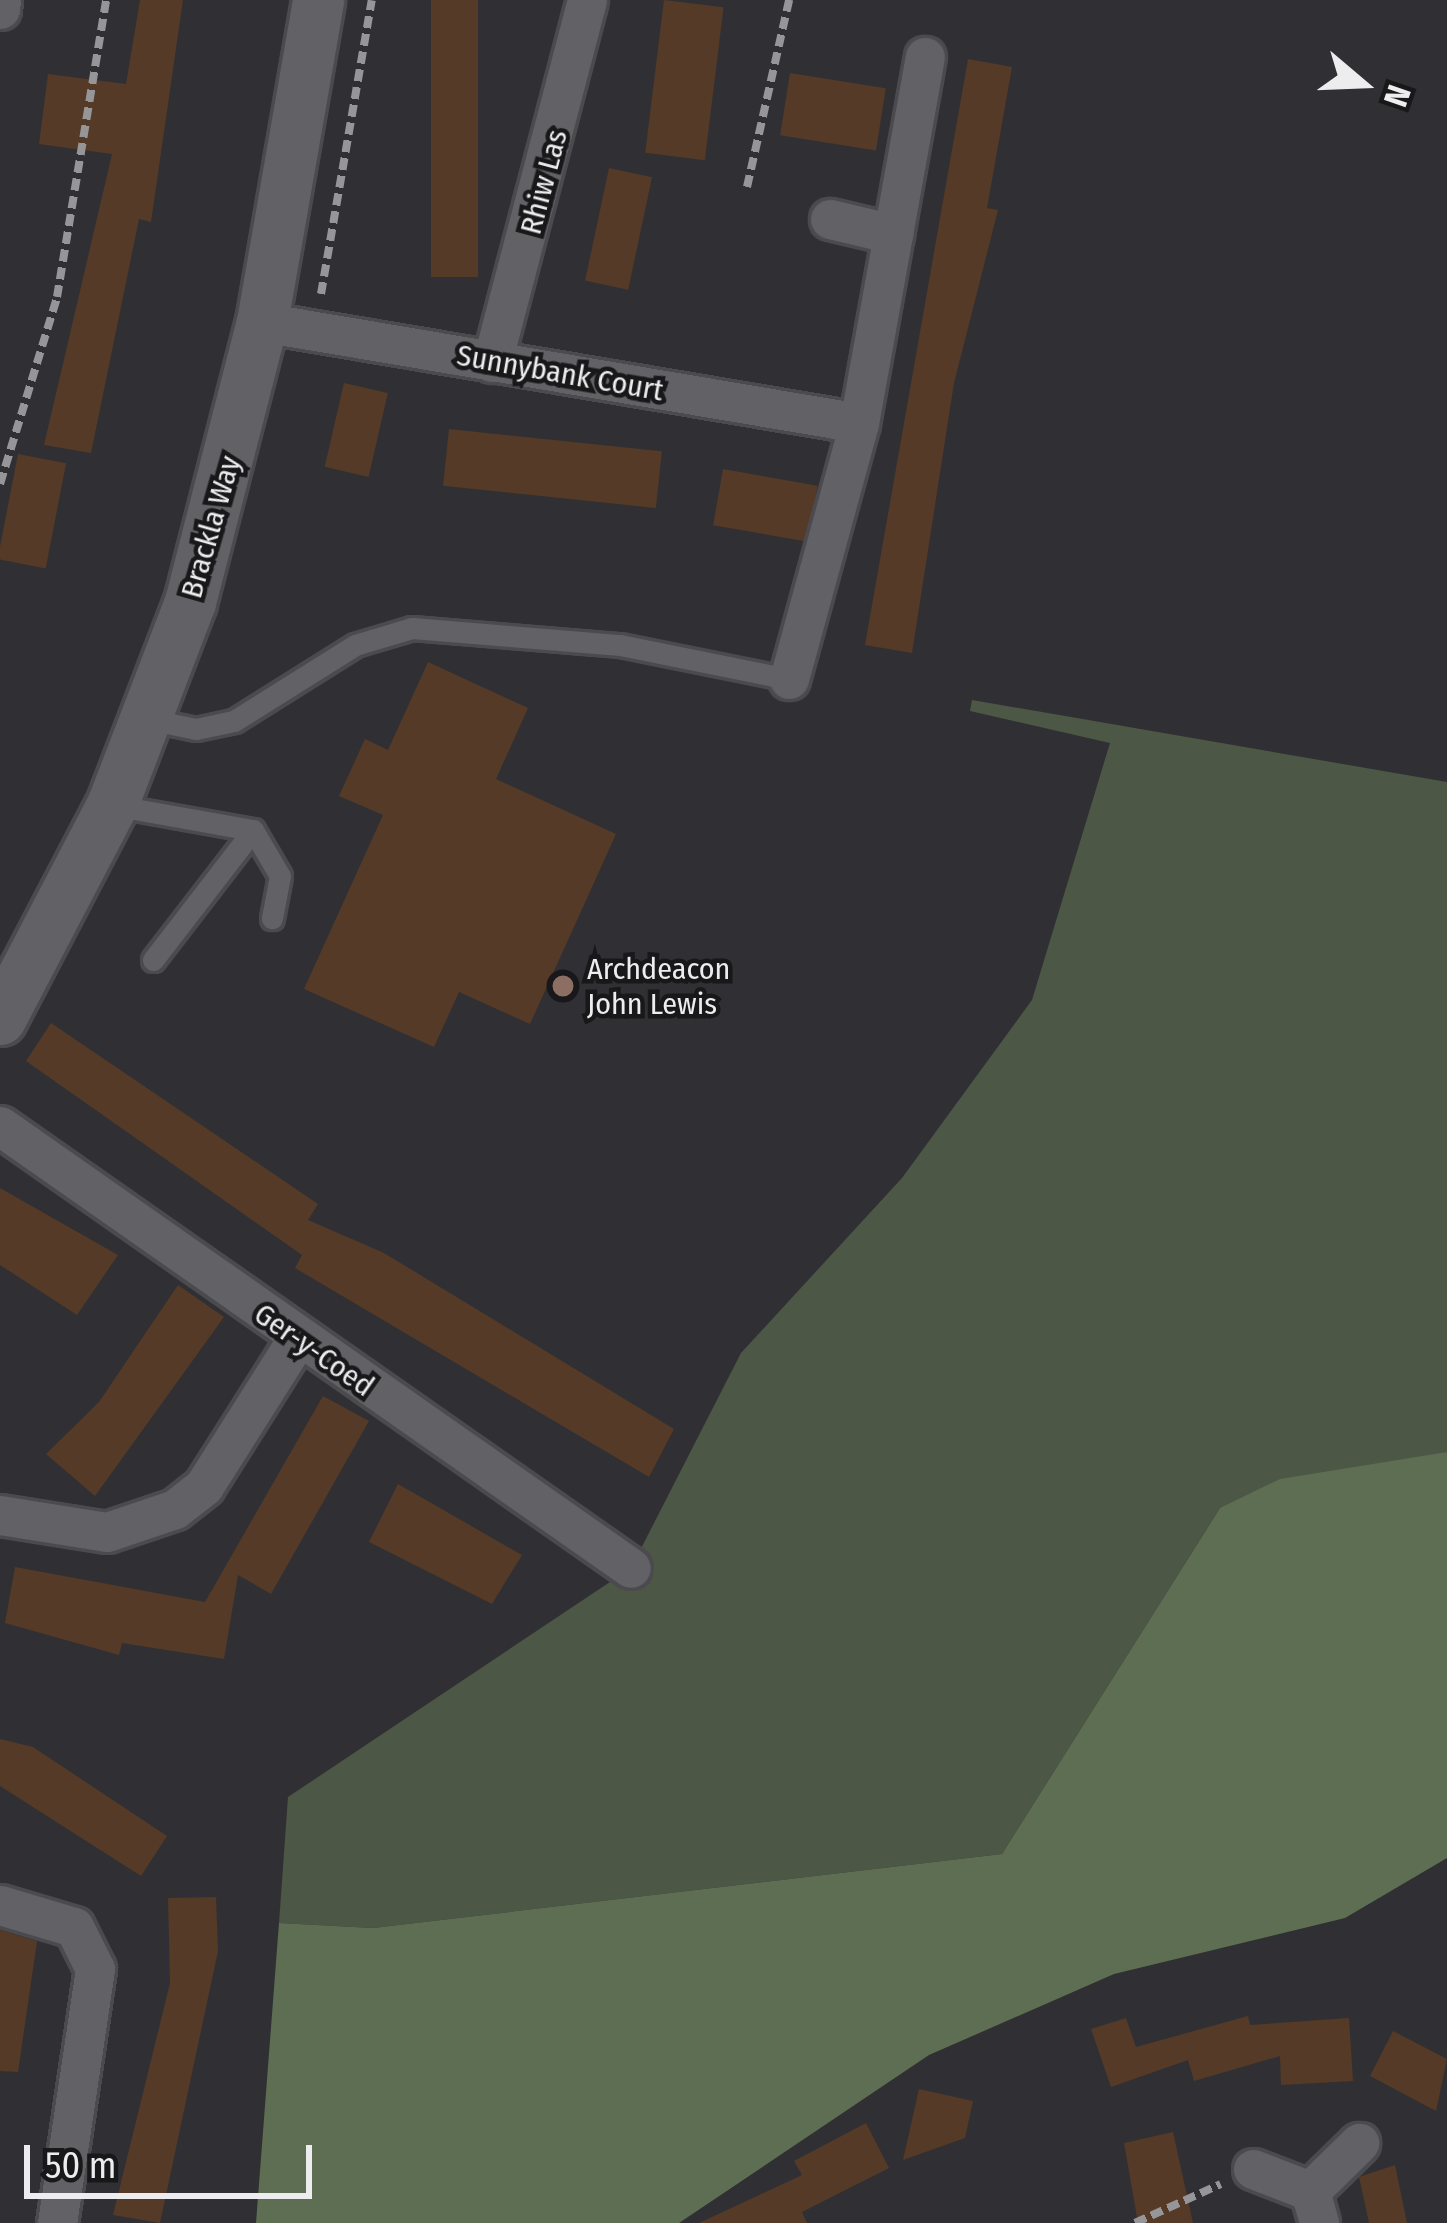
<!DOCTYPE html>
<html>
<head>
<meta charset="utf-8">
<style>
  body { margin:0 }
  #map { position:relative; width:1447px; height:2223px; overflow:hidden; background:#303034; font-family:"Fira Sans Condensed",sans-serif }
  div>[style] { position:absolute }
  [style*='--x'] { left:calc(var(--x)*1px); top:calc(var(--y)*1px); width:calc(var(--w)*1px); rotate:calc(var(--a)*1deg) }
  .green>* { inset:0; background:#4c5745 }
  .forest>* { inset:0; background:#5d6e53 }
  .building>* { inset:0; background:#543a27; transform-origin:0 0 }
  .path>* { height:8px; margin-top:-4px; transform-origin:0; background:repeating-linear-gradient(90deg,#969699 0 12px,transparent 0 18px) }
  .roads { filter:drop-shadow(3px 0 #4b4b4f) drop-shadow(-3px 0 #4b4b4f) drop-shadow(0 3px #4b4b4f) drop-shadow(0 -3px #4b4b4f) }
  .service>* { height:21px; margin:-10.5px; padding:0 10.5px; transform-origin:10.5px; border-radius:10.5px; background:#626166 }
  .minor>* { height:39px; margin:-19.5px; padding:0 19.5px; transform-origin:19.5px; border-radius:19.5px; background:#626166 }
  .tertiary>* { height:51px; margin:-25.5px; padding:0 25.5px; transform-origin:25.5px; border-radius:25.5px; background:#626166 }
  .dots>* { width:33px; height:33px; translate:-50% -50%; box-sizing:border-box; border:6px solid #18181a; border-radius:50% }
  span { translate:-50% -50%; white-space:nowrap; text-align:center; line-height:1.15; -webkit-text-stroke:9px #18181a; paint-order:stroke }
  .street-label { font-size:30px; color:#ededf0 }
  .poi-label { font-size:30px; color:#ededf0 }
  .left { translate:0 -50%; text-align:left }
  .north { position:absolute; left:1303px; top:24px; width:120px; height:120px; -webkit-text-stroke:9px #18181a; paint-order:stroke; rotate:109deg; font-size:33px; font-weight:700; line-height:48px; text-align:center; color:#ededf0 }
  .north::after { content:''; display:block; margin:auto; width:42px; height:54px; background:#ededf0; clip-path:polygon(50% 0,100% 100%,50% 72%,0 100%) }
  .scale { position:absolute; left:24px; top:2145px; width:288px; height:54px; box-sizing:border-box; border:6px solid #ededf0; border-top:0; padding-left:15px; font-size:36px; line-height:42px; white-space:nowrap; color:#ededf0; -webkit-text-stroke:9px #18181a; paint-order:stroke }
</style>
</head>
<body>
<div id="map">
  <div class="green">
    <i style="clip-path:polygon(972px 700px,1447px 782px,1447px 1452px,1220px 1508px,1002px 1854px,373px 1928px,279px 1923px,288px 1797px,631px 1568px,741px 1353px,902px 1178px,1032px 1000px,1110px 743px,970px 711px)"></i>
  </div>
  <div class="forest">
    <i style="clip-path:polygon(1447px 1452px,1447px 1858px,1345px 1918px,1114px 1974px,929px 2055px,679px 2223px,256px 2223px,279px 1923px,373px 1928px,1002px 1854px,1220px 1508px,1280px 1479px)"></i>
  </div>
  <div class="building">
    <i style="clip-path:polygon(140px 0,183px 0,151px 222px,139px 219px,91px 453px,44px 445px,112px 154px,39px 144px,48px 74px,126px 84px)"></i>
    <i style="left:431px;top:0;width:47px;height:277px"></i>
    <i style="left:664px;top:0;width:60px;height:154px;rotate:7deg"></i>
    <i style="clip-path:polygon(968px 59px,1012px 67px,987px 208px,998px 210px,954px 383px,912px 653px,865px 645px)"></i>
    <i style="left:790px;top:73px;width:97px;height:63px;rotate:9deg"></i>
    <i style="left:609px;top:168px;width:44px;height:115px;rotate:12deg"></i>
    <i style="left:344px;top:383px;width:45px;height:86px;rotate:13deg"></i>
    <i style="left:449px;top:429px;width:214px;height:57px;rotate:6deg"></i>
    <i style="left:18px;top:454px;width:49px;height:107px;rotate:11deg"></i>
    <i style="left:723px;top:469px;width:96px;height:57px;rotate:10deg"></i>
    <i style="clip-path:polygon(428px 662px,528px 708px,496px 779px,616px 834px,530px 1024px,459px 992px,434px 1047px,304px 989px,383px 815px,339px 796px,365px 739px,388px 750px)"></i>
    <i style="clip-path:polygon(51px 1023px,318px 1204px,308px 1220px,384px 1253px,674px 1429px,649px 1477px,295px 1268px,302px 1255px,26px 1061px)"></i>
    <i style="clip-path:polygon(0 1188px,118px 1255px,77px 1315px,0 1265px)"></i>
    <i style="clip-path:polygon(178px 1285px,224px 1317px,95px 1496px,46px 1454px,99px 1402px)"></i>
    <i style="clip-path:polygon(323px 1396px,369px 1421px,271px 1594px,238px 1575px,224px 1659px,122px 1643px,119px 1655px,5px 1623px,15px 1567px,205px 1602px)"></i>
    <i style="clip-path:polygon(398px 1484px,522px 1555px,492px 1604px,369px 1542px)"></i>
    <i style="clip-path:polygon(0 1739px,33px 1747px,167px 1836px,141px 1876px,0 1786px)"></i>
    <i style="clip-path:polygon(216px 1897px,218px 1951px,160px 2223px,113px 2215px,170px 1983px,168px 1898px)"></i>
    <i style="clip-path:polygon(0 1930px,37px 1941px,18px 2072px,0 2071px)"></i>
    <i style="clip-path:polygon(1248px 2016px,1250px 2025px,1349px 2018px,1353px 2081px,1281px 2085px,1280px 2056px,1194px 2081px,1188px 2060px,1111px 2087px,1091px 2029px,1126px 2018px,1136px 2047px)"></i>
    <i style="clip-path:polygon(1393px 2031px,1447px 2059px,1436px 2111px,1370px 2076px)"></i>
    <i style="clip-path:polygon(919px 2089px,973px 2101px,965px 2138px,903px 2160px)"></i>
    <i style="clip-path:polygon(866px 2123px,889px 2168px,802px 2212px,807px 2223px,699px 2223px,802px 2175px,794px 2161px)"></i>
    <i style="clip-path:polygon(1173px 2132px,1193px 2223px,1138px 2223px,1124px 2143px)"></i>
    <i style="clip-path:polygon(1395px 2165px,1407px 2223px,1369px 2223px,1359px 2177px)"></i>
  </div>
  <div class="path">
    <i style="--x:747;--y:187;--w:192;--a:-77.3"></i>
    <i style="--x:321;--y:294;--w:298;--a:-80.2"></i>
    <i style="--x:0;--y:484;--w:195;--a:-73"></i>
    <i style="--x:57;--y:297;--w:301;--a:-80.6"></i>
    <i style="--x:1135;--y:2223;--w:94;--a:-24.4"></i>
  </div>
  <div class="roads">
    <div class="service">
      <i style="--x:147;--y:719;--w:50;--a:11.5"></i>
      <i style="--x:196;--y:729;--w:39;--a:-12"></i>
      <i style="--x:234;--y:721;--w:143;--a:-32.1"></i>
      <i style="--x:355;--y:645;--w:59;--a:-16.6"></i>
      <i style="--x:412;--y:628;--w:209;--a:4.7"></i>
      <i style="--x:620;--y:645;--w:172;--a:11.4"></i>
      <i style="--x:112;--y:805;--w:143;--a:10.1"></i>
      <i style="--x:253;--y:830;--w:53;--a:59.6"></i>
      <i style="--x:280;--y:876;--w:43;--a:100.8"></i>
      <i style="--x:153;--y:960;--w:164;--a:-52.4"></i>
    </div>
    <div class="minor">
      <i style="--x:0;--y:9;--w:9;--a:-84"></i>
      <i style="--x:830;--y:219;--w:65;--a:13.4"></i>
      <i style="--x:262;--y:322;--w:605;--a:9.6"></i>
      <i style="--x:492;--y:362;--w:374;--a:-75.3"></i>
      <i style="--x:789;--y:679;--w:265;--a:-74.7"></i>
      <i style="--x:859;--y:423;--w:372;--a:-79.8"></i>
      <i style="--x:0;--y:1126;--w:770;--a:35.01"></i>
      <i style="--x:0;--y:1515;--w:108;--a:9"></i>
      <i style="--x:107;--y:1532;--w:72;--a:-18.7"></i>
      <i style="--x:175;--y:1509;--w:37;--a:-38"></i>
      <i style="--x:204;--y:1486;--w:174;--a:-57.7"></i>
      <i style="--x:0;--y:1905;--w:77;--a:16.6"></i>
      <i style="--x:74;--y:1927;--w:47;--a:63.4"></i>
      <i style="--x:95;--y:1969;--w:257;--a:98.5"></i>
      <i style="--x:1253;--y:2169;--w:61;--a:21.1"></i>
      <i style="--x:1310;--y:2191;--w:33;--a:74"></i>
      <i style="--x:1310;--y:2191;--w:69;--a:-44.4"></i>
    </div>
    <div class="tertiary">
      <i style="--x:0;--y:1019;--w:242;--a:-62.4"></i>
      <i style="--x:112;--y:805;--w:217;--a:-69"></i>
      <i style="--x:190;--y:602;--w:289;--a:-75.6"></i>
      <i style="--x:262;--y:322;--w:327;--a:-80.1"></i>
    </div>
  </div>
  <div class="dots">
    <i style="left:563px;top:986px;background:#8d6e63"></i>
  </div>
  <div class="street-label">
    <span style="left:544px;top:182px;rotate:-75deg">Rhiw Las</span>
    <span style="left:560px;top:373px;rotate:10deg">Sunnybank Court</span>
    <span style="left:211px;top:527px;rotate:-74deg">Brackla Way</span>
    <span style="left:314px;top:1350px;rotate:35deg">Ger-y-Coed</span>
  </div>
  <div class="poi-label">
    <span class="left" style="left:587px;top:986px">Archdeacon<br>John Lewis</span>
  </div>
  <div class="north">N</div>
  <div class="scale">50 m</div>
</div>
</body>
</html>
